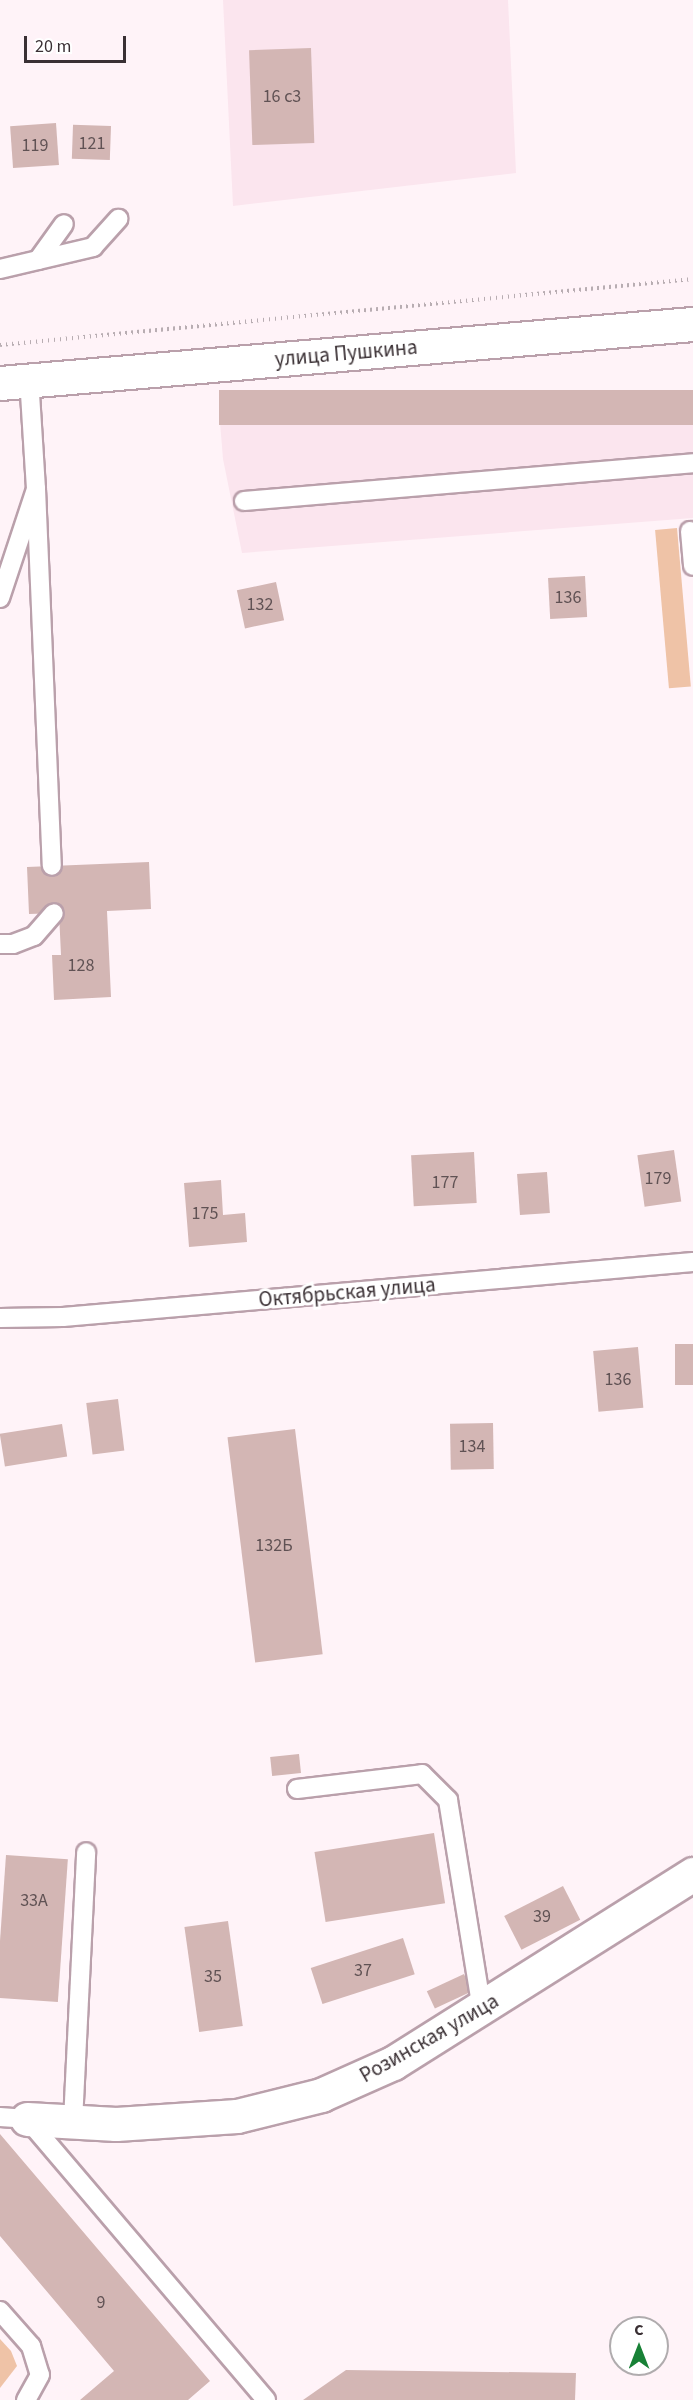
<!DOCTYPE html>
<html>
<head>
<meta charset="utf-8">
<style>
  body { margin:0 }
  #map { position:relative; width:693px; height:2400px; overflow:hidden; background:#fff3f8; font-family:"Source Sans 3",sans-serif }
  div>[style] { position:absolute }
  [style*='--x'] { left:calc(var(--x)*1px); top:calc(var(--y)*1px); width:calc(var(--w)*1px); rotate:calc(var(--a)*1deg) }
  .built>* { inset:0; background:#fbe5ee }
  .green>* { inset:0; background:#efc3a7; transform-origin:0 0 }
  .building>* { inset:0; background:#d3b6b4; transform-origin:0 0 }
  .path>* { height:4px; margin-top:-2px; transform-origin:0; background:repeating-linear-gradient(90deg,#b8adb2 0 1.5px,transparent 0 6px) }
  .roads { filter:drop-shadow(2px 0 #baa0ab) drop-shadow(-2px 0 #baa0ab) drop-shadow(0 2px #baa0ab) drop-shadow(0 -2px #baa0ab) }
  .lane>* { height:18px; margin:-9px; padding:0 9px; transform-origin:9px; border-radius:9px; background:#fff }
  .street>* { height:33px; margin:-16.5px; padding:0 16.5px; transform-origin:16.5px; border-radius:16.5px; background:#fff }
  .secondary>* { height:33px; margin:-16.5px; padding:0 16.5px; transform-origin:16.5px; border-radius:16.5px; background:#fff }
  span { translate:-50% -50%; white-space:nowrap; text-align:center; line-height:1.15; -webkit-text-stroke:6px #fff; paint-order:stroke }
  .number-label { font-size:18px; color:#605254 }
  .number-label span { -webkit-text-stroke-width:0 }
  .street-label { font-size:21px; color:#3a3034 }
  .north { position:absolute; left:609px; top:2316px; width:60px; height:60px; box-sizing:border-box; background:#fff; border:2px solid #b0acae; border-radius:50%; rotate:0deg; font-size:16px; font-weight:700; line-height:24px; text-align:center; color:#3a3034 }
  .north::after { content:''; display:block; margin:auto; width:21px; height:27px; background:#188136; clip-path:polygon(50% 0,100% 100%,50% 72%,0 100%) }
  .scale { position:absolute; left:24px; top:36px; width:102px; height:27px; box-sizing:border-box; border:3px solid #3a3034; border-top:0; padding-left:8px; font-size:18px; line-height:21px; white-space:nowrap; color:#3a3034; -webkit-text-stroke:4px #fff; paint-order:stroke }
</style>
</head>
<body>
<div id="map">
  <div class="built">
    <i style="clip-path:polygon(223px 0,508px 0,516px 173px,233px 206px)"></i>
    <i style="clip-path:polygon(693px 390px,693px 518px,242px 553px,223px 459px,220px 422px)"></i>
  </div>
  <div class="green">
    <i style="left:677px;top:528px;width:159px;height:22px;rotate:85deg"></i>
    <i style="clip-path:polygon(0 2339px,11px 2351px,17px 2366px,0 2388px)"></i>
  </div>
  <div class="building">
    <i style="left:311px;top:48px;width:95px;height:62px;rotate:88deg"></i>
    <i style="left:56px;top:123px;width:42px;height:46px;rotate:86deg"></i>
    <i style="left:111px;top:126px;width:34px;height:38px;rotate:92deg"></i>
    <i style="left:693px;top:390px;width:35px;height:474px;rotate:90deg"></i>
    <i style="left:585px;top:576px;width:41px;height:37px;rotate:87deg"></i>
    <i style="left:276px;top:582px;width:39px;height:40px;rotate:78deg"></i>
    <i style="clip-path:polygon(149px 862px,151px 909px,107px 911px,111px 997px,54px 1000px,52px 955px,61px 955px,59px 913px,29px 914px,27px 867px)"></i>
    <i style="left:674px;top:1150px;width:52px;height:37px;rotate:82deg"></i>
    <i style="left:474px;top:1152px;width:51px;height:63px;rotate:87deg"></i>
    <i style="left:547px;top:1172px;width:41px;height:30px;rotate:86deg"></i>
    <i style="clip-path:polygon(221px 1180px,223px 1215px,245px 1213px,247px 1242px,189px 1247px,184px 1183px)"></i>
    <i style="left:675px;top:1344px;width:18px;height:41px"></i>
    <i style="left:638px;top:1347px;width:61px;height:45px;rotate:85deg"></i>
    <i style="left:118px;top:1399px;width:52px;height:32px;rotate:83deg"></i>
    <i style="left:493px;top:1423px;width:46px;height:43px;rotate:89deg"></i>
    <i style="left:62px;top:1424px;width:33px;height:63px;rotate:81deg"></i>
    <i style="left:295px;top:1429px;width:227px;height:68px;rotate:83deg"></i>
    <i style="left:299px;top:1754px;width:19px;height:29px;rotate:84deg"></i>
    <i style="left:434px;top:1833px;width:71px;height:121px;rotate:81deg"></i>
    <i style="left:6px;top:1855px;width:62px;height:143px;rotate:4deg"></i>
    <i style="left:563px;top:1886px;width:38px;height:66px;rotate:63deg"></i>
    <i style="left:228px;top:1921px;width:106px;height:44px;rotate:82deg"></i>
    <i style="left:403px;top:1938px;width:38px;height:97px;rotate:72deg"></i>
    <i style="left:464px;top:1974px;width:19px;height:41px;rotate:65deg"></i>
    <i style="clip-path:polygon(0 2134px,210px 2381px,188px 2400px,80px 2400px,114px 2371px,0 2236px)"></i>
    <i style="clip-path:polygon(346px 2370px,576px 2373px,575px 2400px,303px 2400px)"></i>
  </div>
  <div class="path">
    <i style="--x:0;--y:345;--w:696;--a:-5.44"></i>
  </div>
  <div class="roads">
    <div class="lane">
      <i style="--x:38;--y:260;--w:44;--a:-54.2"></i>
      <i style="--x:0;--y:269;--w:96;--a:-13.3"></i>
      <i style="--x:93;--y:247;--w:38;--a:-48"></i>
      <i style="--x:36;--y:489;--w:377;--a:87.6"></i>
      <i style="--x:244;--y:501;--w:451;--a:-4.8"></i>
      <i style="--x:690;--y:531;--w:35;--a:85"></i>
      <i style="--x:0;--y:598;--w:115;--a:-71.7"></i>
      <i style="--x:36;--y:489;--w:110;--a:-93.6"></i>
      <i style="--x:0;--y:944;--w:13;--a:0"></i>
      <i style="--x:13;--y:944;--w:22;--a:-21"></i>
      <i style="--x:34;--y:936;--w:30;--a:-49"></i>
      <i style="--x:0;--y:1318;--w:63;--a:-0.9"></i>
      <i style="--x:63;--y:1317;--w:632;--a:-4.99"></i>
      <i style="--x:297;--y:1789;--w:126;--a:-6.8"></i>
      <i style="--x:422;--y:1774;--w:37;--a:45"></i>
      <i style="--x:448;--y:1800;--w:213;--a:80.8"></i>
      <i style="--x:0;--y:2117;--w:27;--a:4"></i>
      <i style="--x:27;--y:2119;--w:369;--a:49.6"></i>
      <i style="--x:73;--y:2122;--w:270;--a:-87.2"></i>
      <i style="--x:0;--y:2311;--w:47;--a:48.5"></i>
      <i style="--x:31;--y:2346;--w:30;--a:73"></i>
      <i style="--x:40;--y:2375;--w:29;--a:119"></i>
    </div>
    <div class="street">
      <i style="--x:27;--y:2119;--w:89;--a:3.2"></i>
      <i style="--x:116;--y:2124;--w:121;--a:-3.8"></i>
      <i style="--x:237;--y:2116;--w:87;--a:-14"></i>
      <i style="--x:321;--y:2095;--w:79;--a:-24"></i>
      <i style="--x:393;--y:2063;--w:355;--a:-32.2"></i>
    </div>
    <div class="secondary">
      <i style="--x:0;--y:383;--w:696;--a:-4.87"></i>
    </div>
  </div>
  <div class="number-label">
    <span style="left:282px;top:97px">16 с3</span>
    <span style="left:92px;top:144px">121</span>
    <span style="left:35px;top:146px">119</span>
    <span style="left:568px;top:598px">136</span>
    <span style="left:260px;top:605px">132</span>
    <span style="left:81px;top:966px">128</span>
    <span style="left:658px;top:1179px">179</span>
    <span style="left:445px;top:1183px">177</span>
    <span style="left:205px;top:1214px">175</span>
    <span style="left:618px;top:1380px">136</span>
    <span style="left:472px;top:1447px">134</span>
    <span style="left:274px;top:1546px">132Б</span>
    <span style="left:34px;top:1901px">33А</span>
    <span style="left:542px;top:1917px">39</span>
    <span style="left:363px;top:1971px">37</span>
    <span style="left:213px;top:1977px">35</span>
    <span style="left:101px;top:2303px">9</span>
  </div>
  <div class="street-label">
    <span style="left:346px;top:353px;rotate:-5deg">улица Пушкина</span>
    <span style="left:347px;top:1292px;rotate:-5deg">Октябрьская улица</span>
    <span style="left:429px;top:2038px;rotate:-30deg">Розинская улица</span>
  </div>
  <div class="north">С</div>
  <div class="scale">20 m</div>
</div>
</body>
</html>
